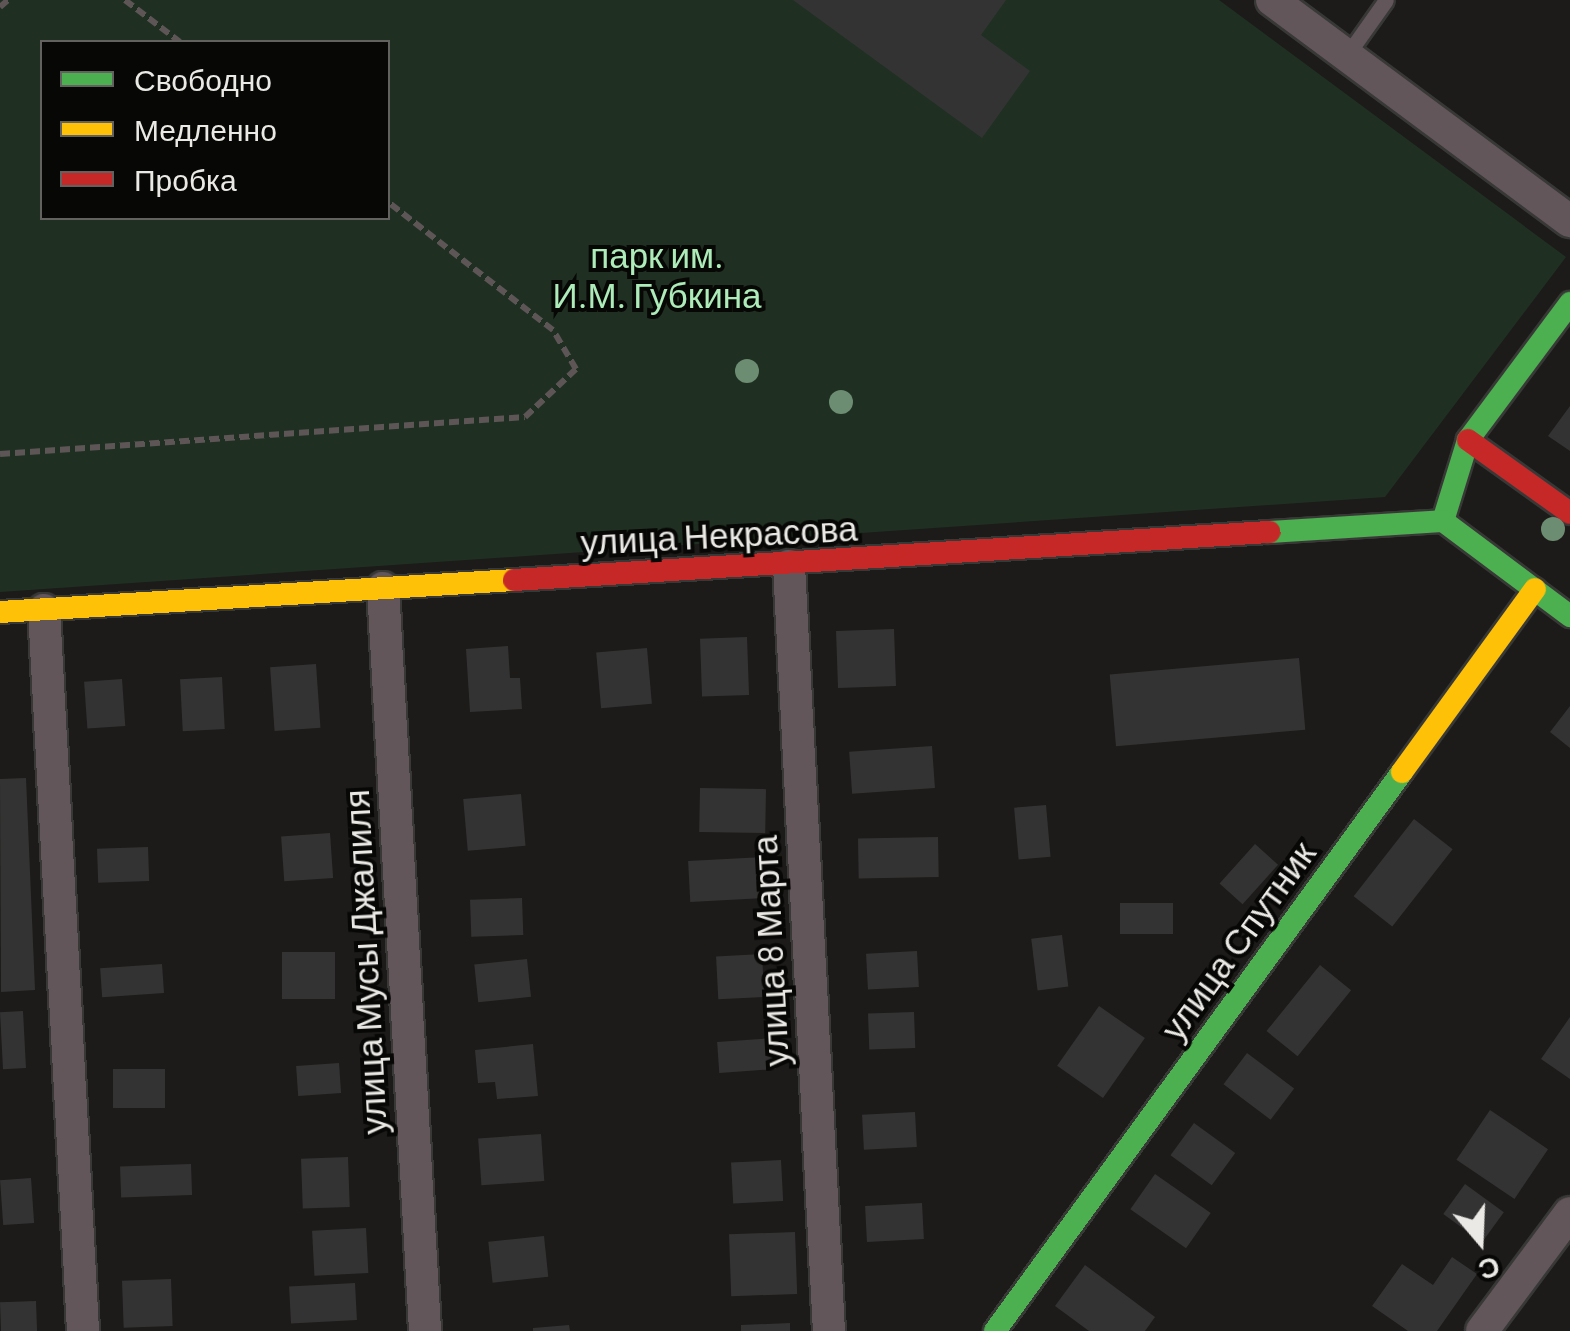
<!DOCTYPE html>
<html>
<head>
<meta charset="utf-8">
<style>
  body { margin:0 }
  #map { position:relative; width:1570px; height:1331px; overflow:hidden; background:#1c1b19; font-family:Barlow,sans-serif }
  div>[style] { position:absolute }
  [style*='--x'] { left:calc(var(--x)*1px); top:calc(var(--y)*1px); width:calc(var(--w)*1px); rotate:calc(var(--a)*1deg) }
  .green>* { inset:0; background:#1f3022 }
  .building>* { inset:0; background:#343333; transform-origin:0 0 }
  .path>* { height:6px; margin-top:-3px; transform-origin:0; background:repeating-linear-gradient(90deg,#5d5556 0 10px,transparent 0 15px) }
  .roads { filter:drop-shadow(2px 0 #383837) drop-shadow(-2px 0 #383837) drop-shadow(0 2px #383837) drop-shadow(0 -2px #383837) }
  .lane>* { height:15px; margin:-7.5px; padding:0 7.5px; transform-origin:7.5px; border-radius:7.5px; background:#63565a }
  .street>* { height:32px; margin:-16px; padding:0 16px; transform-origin:16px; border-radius:16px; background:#63565a }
  .fast>* { height:22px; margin:-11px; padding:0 11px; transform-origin:11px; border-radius:11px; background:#4caf50 }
  .slow>* { height:22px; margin:-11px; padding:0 11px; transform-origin:11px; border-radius:11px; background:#ffc107 }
  .jam>* { height:22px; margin:-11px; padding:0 11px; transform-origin:11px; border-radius:11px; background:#c62828 }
  .trees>* { width:24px; height:24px; margin:-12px; border-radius:50%; background:#6c8d71 }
  span { translate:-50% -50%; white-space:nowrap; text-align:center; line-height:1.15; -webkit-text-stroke:8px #070705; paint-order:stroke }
  .park-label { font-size:35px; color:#adebb9 }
  .street-label { font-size:35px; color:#eae9e6 }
  .legend { position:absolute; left:40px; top:40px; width:350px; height:180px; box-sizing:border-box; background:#070705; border:2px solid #62615f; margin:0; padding:12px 18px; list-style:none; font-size:30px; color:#eae9e6 }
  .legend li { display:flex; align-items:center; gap:20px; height:50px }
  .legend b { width:50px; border:2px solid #62615f }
  .north { position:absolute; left:1430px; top:1191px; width:100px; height:100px; -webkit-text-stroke:8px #070705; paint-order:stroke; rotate:161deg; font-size:28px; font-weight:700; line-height:40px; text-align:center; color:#eae9e6 }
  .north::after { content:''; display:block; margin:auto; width:35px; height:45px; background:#eae9e6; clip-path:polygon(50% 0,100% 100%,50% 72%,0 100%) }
</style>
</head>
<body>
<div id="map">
  <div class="green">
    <i style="clip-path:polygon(evenodd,0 0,1219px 0,1566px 257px,1385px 497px,0 592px,0 0,42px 42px,388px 42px,388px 218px,42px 218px,42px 42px)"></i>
  </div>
  <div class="building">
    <i style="clip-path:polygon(793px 0,1006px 0,981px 35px,1030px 71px,982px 138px)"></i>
    <i style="clip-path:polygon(1570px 406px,1570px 451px,1548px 436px)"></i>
    <i style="left:894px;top:629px;width:57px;height:58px;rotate:88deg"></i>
    <i style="left:747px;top:637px;width:58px;height:47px;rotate:88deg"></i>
    <i style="clip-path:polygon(508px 646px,510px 678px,520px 678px,522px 709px,470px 712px,466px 649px)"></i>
    <i style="left:647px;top:648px;width:56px;height:51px;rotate:85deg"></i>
    <i style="left:1299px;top:658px;width:72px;height:190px;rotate:85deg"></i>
    <i style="left:316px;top:664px;width:64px;height:46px;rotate:86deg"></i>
    <i style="left:222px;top:677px;width:52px;height:42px;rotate:87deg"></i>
    <i style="left:122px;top:679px;width:47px;height:38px;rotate:86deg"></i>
    <i style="clip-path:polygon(1570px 706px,1570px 748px,1550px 732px)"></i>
    <i style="left:932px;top:746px;width:42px;height:83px;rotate:86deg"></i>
    <i style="clip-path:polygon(26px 778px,35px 990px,1px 992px,0 779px)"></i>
    <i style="left:700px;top:788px;width:66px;height:44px;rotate:1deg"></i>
    <i style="left:521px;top:794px;width:52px;height:58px;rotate:85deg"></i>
    <i style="left:1046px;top:805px;width:52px;height:32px;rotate:85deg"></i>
    <i style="left:1414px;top:819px;width:49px;height:98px;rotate:38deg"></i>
    <i style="left:330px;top:833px;width:45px;height:49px;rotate:86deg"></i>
    <i style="left:938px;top:837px;width:40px;height:80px;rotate:89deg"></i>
    <i style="left:1255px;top:844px;width:31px;height:53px;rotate:42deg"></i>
    <i style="left:148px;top:847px;width:34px;height:51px;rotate:88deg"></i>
    <i style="left:765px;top:857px;width:41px;height:77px;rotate:87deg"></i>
    <i style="left:522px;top:898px;width:37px;height:52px;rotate:88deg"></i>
    <i style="left:1120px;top:903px;width:53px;height:31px"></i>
    <i style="left:1062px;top:935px;width:52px;height:31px;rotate:83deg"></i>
    <i style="left:917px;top:951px;width:36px;height:51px;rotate:87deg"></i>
    <i style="left:335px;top:952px;width:47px;height:53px;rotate:90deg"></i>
    <i style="left:762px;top:954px;width:43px;height:46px;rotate:87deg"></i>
    <i style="left:527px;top:959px;width:38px;height:53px;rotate:84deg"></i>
    <i style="left:162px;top:964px;width:29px;height:62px;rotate:86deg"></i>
    <i style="left:1320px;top:965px;width:40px;height:85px;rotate:39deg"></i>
    <i style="left:1099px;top:1006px;width:56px;height:73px;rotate:35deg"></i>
    <i style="left:23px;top:1011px;width:57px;height:23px;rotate:87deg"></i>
    <i style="left:914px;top:1012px;width:36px;height:46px;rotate:88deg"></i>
    <i style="clip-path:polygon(1570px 1017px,1570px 1079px,1541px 1059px)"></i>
    <i style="left:774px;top:1038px;width:31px;height:57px;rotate:86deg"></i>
    <i style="clip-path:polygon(533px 1044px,538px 1096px,497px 1099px,495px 1082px,478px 1083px,475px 1050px)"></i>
    <i style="left:1247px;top:1053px;width:59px;height:39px;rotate:37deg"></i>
    <i style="left:339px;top:1063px;width:30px;height:43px;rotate:86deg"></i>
    <i style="left:113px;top:1069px;width:52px;height:39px"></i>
    <i style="left:1490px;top:1110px;width:70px;height:60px;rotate:34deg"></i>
    <i style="left:915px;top:1112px;width:35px;height:53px;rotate:87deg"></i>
    <i style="left:1194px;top:1123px;width:51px;height:40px;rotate:36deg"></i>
    <i style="left:541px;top:1134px;width:47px;height:63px;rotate:86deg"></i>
    <i style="left:348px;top:1157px;width:50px;height:47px;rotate:88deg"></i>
    <i style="left:781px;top:1160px;width:41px;height:50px;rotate:87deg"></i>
    <i style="left:191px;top:1164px;width:31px;height:71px;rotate:88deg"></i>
    <i style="left:1155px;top:1174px;width:68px;height:43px;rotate:35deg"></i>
    <i style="left:31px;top:1178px;width:45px;height:31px;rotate:86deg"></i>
    <i style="left:1465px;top:1184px;width:48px;height:37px;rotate:36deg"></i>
    <i style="left:922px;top:1203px;width:36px;height:57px;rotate:87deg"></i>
    <i style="left:366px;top:1228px;width:45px;height:54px;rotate:87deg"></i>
    <i style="left:795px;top:1232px;width:62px;height:66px;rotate:88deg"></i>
    <i style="left:544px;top:1236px;width:41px;height:56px;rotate:84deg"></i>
    <i style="clip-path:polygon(1452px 1257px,1477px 1274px,1437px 1331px,1408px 1331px,1372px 1306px,1402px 1264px,1433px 1285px)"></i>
    <i style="clip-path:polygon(1085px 1265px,1155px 1317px,1145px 1331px,1089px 1331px,1055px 1306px)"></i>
    <i style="left:171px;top:1279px;width:47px;height:49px;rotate:88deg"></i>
    <i style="left:355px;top:1283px;width:37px;height:66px;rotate:87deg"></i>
    <i style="left:36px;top:1301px;width:30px;height:36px;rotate:88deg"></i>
    <i style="clip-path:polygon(790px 1323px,790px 1331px,741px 1331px,741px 1325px)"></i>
    <i style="clip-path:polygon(569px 1325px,570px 1331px,533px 1331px,533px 1328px)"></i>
  </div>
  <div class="path">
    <i style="--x:125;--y:0;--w:69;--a:37.4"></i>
    <i style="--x:0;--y:7;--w:11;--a:-41"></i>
    <i style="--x:0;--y:454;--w:526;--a:-4.03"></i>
    <i style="--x:525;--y:417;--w:70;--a:-43.3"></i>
    <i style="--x:576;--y:369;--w:45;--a:-120.5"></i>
    <i style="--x:553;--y:330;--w:209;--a:-142.2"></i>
  </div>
  <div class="roads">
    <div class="lane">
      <i style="--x:1347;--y:55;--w:67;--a:-54.7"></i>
    </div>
    <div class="street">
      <i style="--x:1272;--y:0;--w:371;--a:36.6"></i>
      <i style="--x:789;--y:566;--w:766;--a:87.01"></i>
      <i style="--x:383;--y:588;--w:744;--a:86.76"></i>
      <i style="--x:44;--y:610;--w:722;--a:86.9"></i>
      <i style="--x:1482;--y:1331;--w:147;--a:-53.3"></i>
    </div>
    <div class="fast">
      <i style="--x:1443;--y:521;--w:85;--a:-72.8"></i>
      <i style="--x:1468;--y:440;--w:171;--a:-53.3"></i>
      <i style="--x:1443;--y:521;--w:159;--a:36.8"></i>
      <i style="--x:1269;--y:532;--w:174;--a:-3.6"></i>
      <i style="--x:995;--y:1331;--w:691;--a:-53.94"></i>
    </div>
    <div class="slow">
      <i style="--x:0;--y:612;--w:515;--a:-3.56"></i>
      <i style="--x:1402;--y:772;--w:226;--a:-54"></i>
    </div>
    <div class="jam">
      <i style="--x:1468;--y:440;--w:125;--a:35.6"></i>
      <i style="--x:514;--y:580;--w:757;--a:-3.64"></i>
    </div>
  </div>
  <div class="trees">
    <i style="left:747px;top:371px"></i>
    <i style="left:841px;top:402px"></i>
    <i style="left:1553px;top:529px"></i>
  </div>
  <div class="park-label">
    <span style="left:657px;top:274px">парк им.<br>И.М. Губкина</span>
  </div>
  <div class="street-label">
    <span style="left:719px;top:534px;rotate:-3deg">улица Некрасова</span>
    <span style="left:1237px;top:940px;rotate:-54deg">улица Спутник</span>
    <span style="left:769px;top:951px;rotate:-93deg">улица 8 Марта</span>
    <span style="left:364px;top:962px;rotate:-93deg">улица Мусы Джалиля</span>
  </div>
  <ul class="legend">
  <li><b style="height:12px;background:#4caf50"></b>Свободно</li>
  <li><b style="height:12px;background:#ffc107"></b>Медленно</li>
  <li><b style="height:12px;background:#c62828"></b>Пробка</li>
  </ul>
  <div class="north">С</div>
</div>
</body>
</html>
